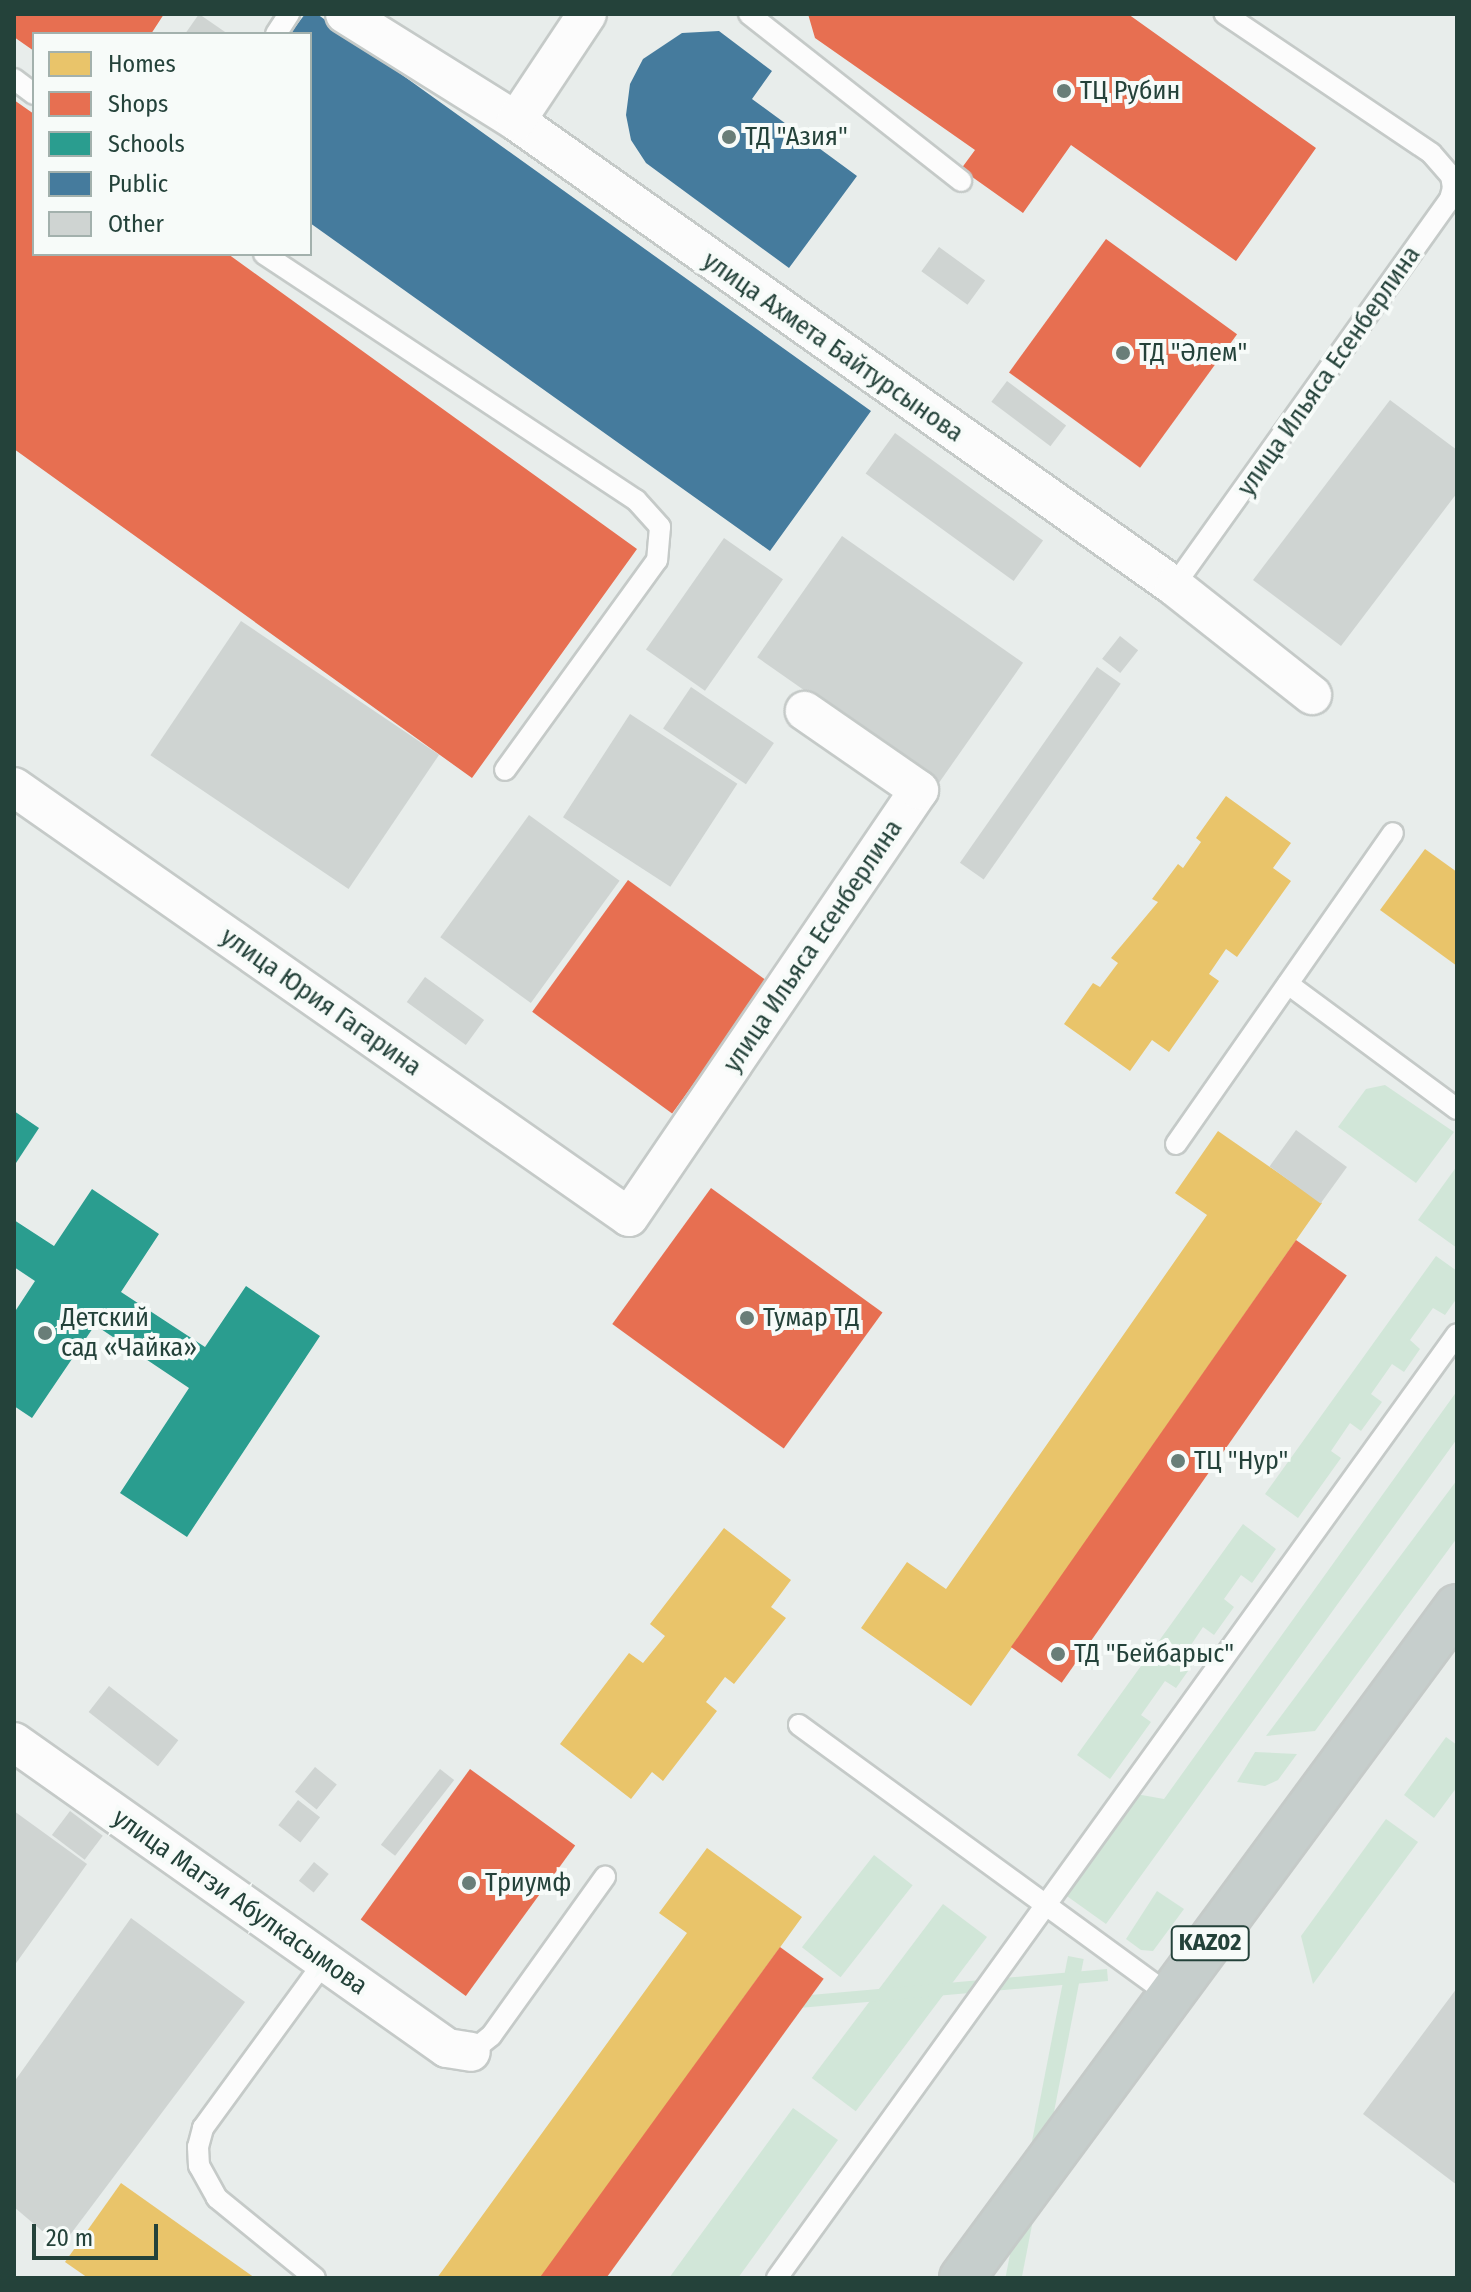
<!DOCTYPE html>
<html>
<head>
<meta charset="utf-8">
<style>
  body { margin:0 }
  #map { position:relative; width:1471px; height:2292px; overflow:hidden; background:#e8edeb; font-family:"Fira Sans Condensed",sans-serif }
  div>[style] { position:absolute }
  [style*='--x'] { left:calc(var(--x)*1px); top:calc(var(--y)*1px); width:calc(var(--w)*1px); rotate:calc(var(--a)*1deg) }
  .green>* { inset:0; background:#d1e6d8; transform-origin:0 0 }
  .homes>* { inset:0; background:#e9c46a }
  .shops>* { inset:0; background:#e76f51; transform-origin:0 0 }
  .schools>* { inset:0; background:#2a9d8f }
  .public>* { inset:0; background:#457b9d }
  .building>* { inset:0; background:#cfd4d2; transform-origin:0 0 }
  .roads { filter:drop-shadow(2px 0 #c5cac8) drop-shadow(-2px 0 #c5cac8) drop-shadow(0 2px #c5cac8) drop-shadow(0 -2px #c5cac8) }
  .service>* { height:20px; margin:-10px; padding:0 10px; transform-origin:10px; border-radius:10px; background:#fcfcfc }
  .minor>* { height:38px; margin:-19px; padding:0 19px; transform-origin:19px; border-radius:19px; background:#fcfcfc }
  .trunk>* { height:44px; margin:-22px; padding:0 22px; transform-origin:22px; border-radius:22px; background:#c6cecc }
  .dots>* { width:22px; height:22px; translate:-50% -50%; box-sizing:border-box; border:4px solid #f7fbf9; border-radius:50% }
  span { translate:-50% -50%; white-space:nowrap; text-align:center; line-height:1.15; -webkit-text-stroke:8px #f7fbf9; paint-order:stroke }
  .shield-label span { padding:2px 6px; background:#f7fbf9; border:2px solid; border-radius:6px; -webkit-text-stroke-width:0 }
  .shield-label { font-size:24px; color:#24423a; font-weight:700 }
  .poi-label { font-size:26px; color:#24423a }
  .left { translate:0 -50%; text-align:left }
  .street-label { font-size:26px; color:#24423a }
  .frame { position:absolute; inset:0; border:16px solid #24423a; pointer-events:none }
  .legend { position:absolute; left:32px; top:32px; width:280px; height:224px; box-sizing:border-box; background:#f7fbf9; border:2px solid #a3b1ad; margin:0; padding:10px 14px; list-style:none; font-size:24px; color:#24423a }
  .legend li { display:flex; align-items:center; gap:16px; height:40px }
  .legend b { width:40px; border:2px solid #a3b1ad }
  .scale { position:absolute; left:32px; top:2224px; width:126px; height:36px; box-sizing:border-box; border:4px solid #24423a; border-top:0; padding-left:10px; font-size:24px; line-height:28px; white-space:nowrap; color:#24423a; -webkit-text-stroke:6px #f7fbf9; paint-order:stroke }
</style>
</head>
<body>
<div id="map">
  <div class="green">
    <i style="clip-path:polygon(1385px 1085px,1454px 1132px,1416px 1183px,1338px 1127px,1366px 1089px)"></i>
    <i style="clip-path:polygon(1457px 1166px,1457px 1248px,1418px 1220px)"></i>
    <i style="clip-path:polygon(1436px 1256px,1457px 1271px,1457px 1298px,1445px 1315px,1433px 1308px,1410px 1340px,1420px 1349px,1404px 1372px,1392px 1364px,1371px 1394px,1382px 1402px,1361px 1431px,1350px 1423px,1331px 1451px,1341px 1458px,1298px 1518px,1265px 1494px)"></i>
    <i style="clip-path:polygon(1457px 1391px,1457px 1439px,1106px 1924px,1064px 1894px,1136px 1794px,1164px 1799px)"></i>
    <i style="clip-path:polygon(1457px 1480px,1457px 1538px,1315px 1731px,1266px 1736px)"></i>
    <i style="clip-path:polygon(1243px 1524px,1276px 1549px,1252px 1583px,1241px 1575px,1224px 1599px,1234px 1607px,1214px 1635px,1203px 1627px,1183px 1657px,1193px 1664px,1176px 1688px,1165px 1681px,1141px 1715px,1151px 1722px,1110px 1779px,1077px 1755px)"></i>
    <i style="clip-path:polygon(1446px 1737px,1457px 1745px,1457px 1787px,1434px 1818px,1404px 1795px)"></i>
    <i style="clip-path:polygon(1255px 1752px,1297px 1754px,1278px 1780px,1265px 1786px,1237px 1782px)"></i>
    <i style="clip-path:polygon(1386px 1819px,1418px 1842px,1313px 1984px,1301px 1936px)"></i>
    <i style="left:874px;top:1855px;width:49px;height:117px;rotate:38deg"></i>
    <i style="clip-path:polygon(1157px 1891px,1184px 1909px,1153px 1951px,1141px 1950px,1126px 1939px)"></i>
    <i style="left:943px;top:1904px;width:55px;height:218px;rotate:37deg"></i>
    <i style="left:1068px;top:1956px;width:16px;height:399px;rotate:11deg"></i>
    <i style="left:1107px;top:1969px;width:12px;height:383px;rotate:85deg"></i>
    <i style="clip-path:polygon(793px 2108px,838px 2140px,738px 2278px,669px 2278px)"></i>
  </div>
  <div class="homes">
    <i style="clip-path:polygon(1226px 796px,1291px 843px,1273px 868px,1291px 881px,1237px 957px,1226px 949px,1209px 974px,1219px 981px,1169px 1052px,1152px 1040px,1130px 1071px,1064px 1024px,1093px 983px,1100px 987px,1118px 963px,1111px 958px,1158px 902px,1152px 899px,1178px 864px,1183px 868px,1201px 842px,1196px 838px)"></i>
    <i style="clip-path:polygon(1425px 849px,1457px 872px,1457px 966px,1380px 910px)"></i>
    <i style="clip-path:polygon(1218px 1131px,1322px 1203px,971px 1706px,861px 1628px,907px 1562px,946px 1589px,1207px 1215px,1175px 1193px)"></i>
    <i style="clip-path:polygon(724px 1528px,791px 1580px,771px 1607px,786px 1618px,734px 1684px,725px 1677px,706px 1702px,717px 1711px,663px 1781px,652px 1772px,631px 1799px,560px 1744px,629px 1653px,643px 1663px,665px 1636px,650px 1624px)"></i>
    <i style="clip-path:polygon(707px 1848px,802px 1917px,541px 2278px,437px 2278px,687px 1933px,659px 1913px)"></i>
    <i style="clip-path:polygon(121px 2183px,255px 2278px,88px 2278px,65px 2262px)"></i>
  </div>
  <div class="shops">
    <i style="clip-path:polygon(14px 14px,164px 14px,151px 34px,34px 34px,34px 51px,14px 37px)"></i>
    <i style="clip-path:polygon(808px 14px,1128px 14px,1316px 148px,1236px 261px,1071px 145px,1023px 213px,961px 169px,975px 150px,815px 38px)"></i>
    <i style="clip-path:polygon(14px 100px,34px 114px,34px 254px,228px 254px,637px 549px,472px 778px,14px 449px)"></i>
    <i style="left:1106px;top:239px;width:162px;height:165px;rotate:36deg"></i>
    <i style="left:628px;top:880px;width:173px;height:163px;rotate:36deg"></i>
    <i style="left:711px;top:1188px;width:212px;height:168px;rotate:36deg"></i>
    <i style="left:1296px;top:1240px;width:62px;height:497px;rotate:35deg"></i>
    <i style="left:470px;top:1769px;width:130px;height:186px;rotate:36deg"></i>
    <i style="left:780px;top:1947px;width:54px;height:408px;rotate:36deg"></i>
  </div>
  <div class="schools">
    <i style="clip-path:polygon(14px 1111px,39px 1128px,14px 1166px)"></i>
    <i style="clip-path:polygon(92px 1189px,159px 1234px,121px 1292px,205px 1347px,246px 1286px,320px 1336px,187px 1537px,120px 1493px,189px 1388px,95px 1325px,32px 1418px,14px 1406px,14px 1313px,35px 1281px,14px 1267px,14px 1220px,54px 1246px)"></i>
  </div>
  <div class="public">
    <i style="clip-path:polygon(305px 14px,317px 14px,871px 411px,770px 551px,310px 223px,310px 34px,290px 34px)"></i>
    <i style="clip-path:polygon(719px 31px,772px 71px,752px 99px,857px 176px,789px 268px,646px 163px,631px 140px,626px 115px,630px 84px,643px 59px,682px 33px)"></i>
  </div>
  <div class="building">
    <i style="clip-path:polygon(199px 14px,228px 34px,185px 34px)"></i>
    <i style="left:939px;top:247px;width:57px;height:30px;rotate:36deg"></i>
    <i style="left:1007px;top:381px;width:74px;height:26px;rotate:37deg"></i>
    <i style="clip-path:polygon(1390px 400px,1457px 450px,1457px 493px,1341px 646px,1253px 580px)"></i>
    <i style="left:895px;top:433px;width:183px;height:50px;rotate:36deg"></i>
    <i style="left:842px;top:536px;width:221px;height:148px;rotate:35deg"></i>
    <i style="left:724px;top:538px;width:72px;height:136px;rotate:35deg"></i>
    <i style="left:241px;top:621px;width:239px;height:162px;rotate:34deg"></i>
    <i style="left:1120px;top:636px;width:23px;height:29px;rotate:38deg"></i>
    <i style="left:1097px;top:667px;width:29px;height:239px;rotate:35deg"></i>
    <i style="left:691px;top:687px;width:100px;height:50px;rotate:34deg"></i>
    <i style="left:630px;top:714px;width:128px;height:123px;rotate:33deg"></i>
    <i style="left:529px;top:815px;width:112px;height:151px;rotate:36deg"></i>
    <i style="left:425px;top:977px;width:73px;height:31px;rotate:36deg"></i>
    <i style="left:1296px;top:1130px;width:63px;height:45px;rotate:36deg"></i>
    <i style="left:109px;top:1686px;width:88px;height:33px;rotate:38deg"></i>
    <i style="left:315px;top:1767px;width:28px;height:32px;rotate:39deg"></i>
    <i style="left:440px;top:1769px;width:18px;height:96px;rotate:38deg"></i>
    <i style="left:298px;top:1800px;width:28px;height:32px;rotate:38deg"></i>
    <i style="clip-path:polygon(14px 1811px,87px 1864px,14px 1966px)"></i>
    <i style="left:70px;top:1811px;width:41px;height:30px;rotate:37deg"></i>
    <i style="left:314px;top:1862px;width:19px;height:24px;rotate:39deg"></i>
    <i style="clip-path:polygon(131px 1918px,245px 2002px,61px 2247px,14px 2207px,14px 2082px)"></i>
    <i style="clip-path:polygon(1457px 1988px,1457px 2185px,1363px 2114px)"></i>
  </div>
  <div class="roads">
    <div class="service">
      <i style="--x:749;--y:14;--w:270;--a:38.2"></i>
      <i style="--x:276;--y:34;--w:24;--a:-57"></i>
      <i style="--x:14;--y:79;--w:25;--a:37"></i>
      <i style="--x:264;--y:254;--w:446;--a:33.5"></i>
      <i style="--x:636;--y:500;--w:36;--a:48"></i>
      <i style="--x:660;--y:527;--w:33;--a:95"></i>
      <i style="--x:657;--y:560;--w:259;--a:125.9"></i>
      <i style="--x:1174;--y:586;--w:475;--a:-54.5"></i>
      <i style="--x:1450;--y:199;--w:11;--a:-75"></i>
      <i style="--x:1453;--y:188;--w:12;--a:-99"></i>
      <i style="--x:1451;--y:176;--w:30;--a:-131"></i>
      <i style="--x:1431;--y:153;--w:249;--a:-146"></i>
      <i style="--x:1288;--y:984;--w:210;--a:36.5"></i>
      <i style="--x:1176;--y:1144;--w:379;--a:-55.1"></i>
      <i style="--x:799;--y:1725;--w:460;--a:36.1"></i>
      <i style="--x:471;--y:2052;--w:26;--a:-39"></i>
      <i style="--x:491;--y:2036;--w:196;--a:-54.4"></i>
      <i style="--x:315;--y:2278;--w:127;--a:-140.8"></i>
      <i style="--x:217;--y:2198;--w:37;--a:-119"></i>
      <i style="--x:199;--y:2166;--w:19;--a:-93"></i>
      <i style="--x:198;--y:2147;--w:20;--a:-75"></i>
      <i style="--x:203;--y:2128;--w:205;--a:-53.9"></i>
      <i style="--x:777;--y:2278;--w:1163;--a:-54.23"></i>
    </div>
    <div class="minor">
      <i style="--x:345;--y:14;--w:202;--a:32"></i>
      <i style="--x:516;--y:121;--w:806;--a:35.25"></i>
      <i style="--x:1174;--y:586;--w:176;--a:38.3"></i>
      <i style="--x:516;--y:121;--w:128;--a:-56.4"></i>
      <i style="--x:14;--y:787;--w:750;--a:34.96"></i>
      <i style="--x:629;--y:1217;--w:516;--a:-55.82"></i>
      <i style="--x:919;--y:790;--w:139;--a:-145.3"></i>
      <i style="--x:14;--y:1742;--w:530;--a:35.25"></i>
      <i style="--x:447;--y:2048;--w:24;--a:9"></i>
    </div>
    <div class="trunk">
      <i style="--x:962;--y:2278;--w:834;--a:-53.58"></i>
    </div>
  </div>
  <div class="dots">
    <i style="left:1064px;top:91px;background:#697e78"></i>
    <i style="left:729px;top:137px;background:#697e78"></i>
    <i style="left:1123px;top:353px;background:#697e78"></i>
    <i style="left:747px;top:1318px;background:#697e78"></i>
    <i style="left:45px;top:1333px;background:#697e78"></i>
    <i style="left:1178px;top:1461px;background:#697e78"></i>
    <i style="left:1058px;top:1654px;background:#697e78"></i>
    <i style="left:469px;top:1883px;background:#697e78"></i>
  </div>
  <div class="shield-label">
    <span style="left:1210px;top:1943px">KАZ02</span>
  </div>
  <div class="poi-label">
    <span class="left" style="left:1080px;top:91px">ТЦ Рубин</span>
    <span class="left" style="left:745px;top:137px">ТД "Азия"</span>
    <span class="left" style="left:1139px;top:353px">ТД "Әлем"</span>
    <span class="left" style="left:61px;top:1333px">Детский<br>сад «Чайка»</span>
    <span class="left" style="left:763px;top:1318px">Тумар ТД</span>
    <span class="left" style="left:1194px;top:1461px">ТЦ "Нур"</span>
    <span class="left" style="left:1074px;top:1654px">ТД "Бейбарыс"</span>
    <span class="left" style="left:485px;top:1883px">Триумф</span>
  </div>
  <div class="street-label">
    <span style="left:833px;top:347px;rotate:35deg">улица Ахмета Байтурсынова</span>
    <span style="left:1329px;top:371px;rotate:-55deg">улица Ильяса Есенберлина</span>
    <span style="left:813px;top:946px;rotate:-56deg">улица Ильяса Есенберлина</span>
    <span style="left:321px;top:1002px;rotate:35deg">улица Юрия Гагарина</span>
    <span style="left:240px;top:1902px;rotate:35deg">улица Магзи Абулкасымова</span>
  </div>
  <div class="frame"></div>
  <ul class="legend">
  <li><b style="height:22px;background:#e9c46a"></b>Homes</li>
  <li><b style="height:22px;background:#e76f51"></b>Shops</li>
  <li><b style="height:22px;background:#2a9d8f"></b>Schools</li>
  <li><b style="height:22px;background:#457b9d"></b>Public</li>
  <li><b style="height:22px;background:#cfd4d2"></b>Other</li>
  </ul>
  <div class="scale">20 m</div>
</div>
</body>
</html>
